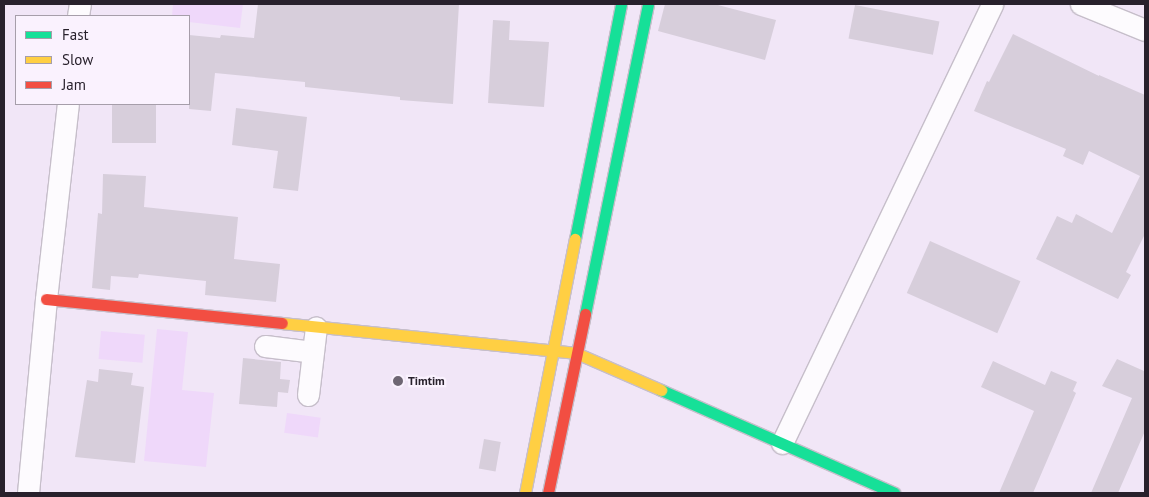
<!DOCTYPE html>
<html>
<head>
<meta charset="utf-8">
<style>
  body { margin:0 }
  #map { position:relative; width:1149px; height:497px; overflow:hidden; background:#f1e6f7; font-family:"PT Sans",sans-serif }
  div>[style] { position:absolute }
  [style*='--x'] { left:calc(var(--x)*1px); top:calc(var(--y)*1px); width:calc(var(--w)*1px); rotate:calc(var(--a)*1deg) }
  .green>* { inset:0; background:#efd8fa; transform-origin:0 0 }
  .building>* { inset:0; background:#d7cedb; transform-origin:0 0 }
  .roads { filter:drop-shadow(1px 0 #c6beca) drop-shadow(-1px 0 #c6beca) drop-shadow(0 1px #c6beca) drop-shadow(0 -1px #c6beca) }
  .street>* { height:21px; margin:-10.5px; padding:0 10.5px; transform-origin:10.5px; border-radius:10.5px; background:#fdfbfe }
  .fast>* { height:11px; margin:-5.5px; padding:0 5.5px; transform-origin:5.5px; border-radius:5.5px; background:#16e098 }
  .slow>* { height:11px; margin:-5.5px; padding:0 5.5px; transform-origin:5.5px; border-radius:5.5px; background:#ffcf43 }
  .jam>* { height:11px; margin:-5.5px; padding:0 5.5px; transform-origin:5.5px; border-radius:5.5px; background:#f24e42 }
  .dots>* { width:14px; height:14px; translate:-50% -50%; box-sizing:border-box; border:2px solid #faf2fe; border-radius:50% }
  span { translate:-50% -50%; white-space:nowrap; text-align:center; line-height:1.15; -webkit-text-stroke:4.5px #faf2fe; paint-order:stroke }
  .poi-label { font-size:12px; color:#28212c; font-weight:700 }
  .left { translate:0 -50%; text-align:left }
  .frame { position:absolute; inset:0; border:5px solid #28212c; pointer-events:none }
  .legend { position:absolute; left:15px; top:15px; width:175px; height:90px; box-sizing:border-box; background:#faf2fe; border:1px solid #a69eaa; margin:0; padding:6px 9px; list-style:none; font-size:15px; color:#28212c }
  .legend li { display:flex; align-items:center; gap:10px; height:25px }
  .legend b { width:25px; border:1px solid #a69eaa }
</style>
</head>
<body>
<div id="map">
  <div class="green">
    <i style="clip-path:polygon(173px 4px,243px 4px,240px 28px,189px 22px,189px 16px,172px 16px)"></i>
    <i style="clip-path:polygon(157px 329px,188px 332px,182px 390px,214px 393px,206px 467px,144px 461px)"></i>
    <i style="left:101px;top:331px;width:44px;height:28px;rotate:5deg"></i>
    <i style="left:287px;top:413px;width:34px;height:20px;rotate:8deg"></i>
  </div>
  <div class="building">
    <i style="clip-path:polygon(258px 4px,459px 4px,453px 104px,400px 100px,400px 97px,305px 87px,305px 82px,215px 73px,211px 111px,189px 109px,189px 35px,220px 38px,221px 35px,254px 38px)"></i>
    <i style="clip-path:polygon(665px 4px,714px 4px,776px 20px,765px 60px,658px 31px)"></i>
    <i style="left:855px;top:5px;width:86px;height:34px;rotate:11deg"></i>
    <i style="clip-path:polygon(493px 20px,510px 21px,509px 40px,549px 42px,544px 107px,488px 103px)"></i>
    <i style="clip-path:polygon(1013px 34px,1099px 76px,1099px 75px,1145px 95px,1145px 234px,1126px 272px,1131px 275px,1118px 299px,1036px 259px,1057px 216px,1072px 223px,1076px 214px,1112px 233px,1140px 176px,1089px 151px,1083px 165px,1063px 156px,1066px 149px,974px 111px,987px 81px,989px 82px)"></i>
    <i style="left:112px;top:104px;width:44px;height:39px"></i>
    <i style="clip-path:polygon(236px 108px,307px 117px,298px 191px,273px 188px,278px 151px,232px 145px)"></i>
    <i style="clip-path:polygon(103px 174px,146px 176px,144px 207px,238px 217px,234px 259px,280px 264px,276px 302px,205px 295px,206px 281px,139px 274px,138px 278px,111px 276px,110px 290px,92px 288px,98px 213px,102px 214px)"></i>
    <i style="left:930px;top:241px;width:99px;height:57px;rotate:24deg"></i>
    <i style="clip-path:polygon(243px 358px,281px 362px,280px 379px,290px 380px,288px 393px,278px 392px,277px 407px,239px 404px)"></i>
    <i style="clip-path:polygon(1117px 359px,1144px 371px,1145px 368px,1145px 431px,1118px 493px,1091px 493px,1132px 398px,1102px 386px)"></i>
    <i style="clip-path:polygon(993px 361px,1045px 385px,1051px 371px,1077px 382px,1073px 391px,1076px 393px,1033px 493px,999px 493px,1034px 411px,981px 387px)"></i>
    <i style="clip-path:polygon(99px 369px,133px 373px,131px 385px,144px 387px,135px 463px,75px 457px,87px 380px,98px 382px)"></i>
    <i style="left:484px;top:439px;width:17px;height:30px;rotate:10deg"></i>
  </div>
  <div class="roads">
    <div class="street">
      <i style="--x:1081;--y:4;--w:69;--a:22.1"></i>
      <i style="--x:78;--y:16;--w:12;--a:-81"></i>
      <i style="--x:265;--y:346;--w:48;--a:7.1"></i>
      <i style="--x:308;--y:395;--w:68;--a:-83.3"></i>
      <i style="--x:782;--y:443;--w:487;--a:-64.4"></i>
      <i style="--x:28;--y:493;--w:195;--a:-84.7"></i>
      <i style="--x:46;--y:299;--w:196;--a:-83.6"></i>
    </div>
    <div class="fast">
      <i style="--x:575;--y:239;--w:239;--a:-78.9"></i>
      <i style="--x:585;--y:314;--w:316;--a:-78.5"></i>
      <i style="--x:661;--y:390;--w:255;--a:23.8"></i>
    </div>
    <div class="slow">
      <i style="--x:282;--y:323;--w:296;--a:5.8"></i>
      <i style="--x:576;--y:353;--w:93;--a:23.5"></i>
      <i style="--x:525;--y:493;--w:259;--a:-78.9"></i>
    </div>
    <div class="jam">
      <i style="--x:46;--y:299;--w:237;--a:5.8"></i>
      <i style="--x:548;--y:493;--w:183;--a:-78.3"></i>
    </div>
  </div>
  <div class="dots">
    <i style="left:398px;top:381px;background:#6e6673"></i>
  </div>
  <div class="poi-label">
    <span class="left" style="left:408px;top:381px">Timtim</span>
  </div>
  <div class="frame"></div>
  <ul class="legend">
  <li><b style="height:6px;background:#16e098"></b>Fast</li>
  <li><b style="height:6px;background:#ffcf43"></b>Slow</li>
  <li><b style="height:6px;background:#f24e42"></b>Jam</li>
  </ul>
</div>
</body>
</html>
